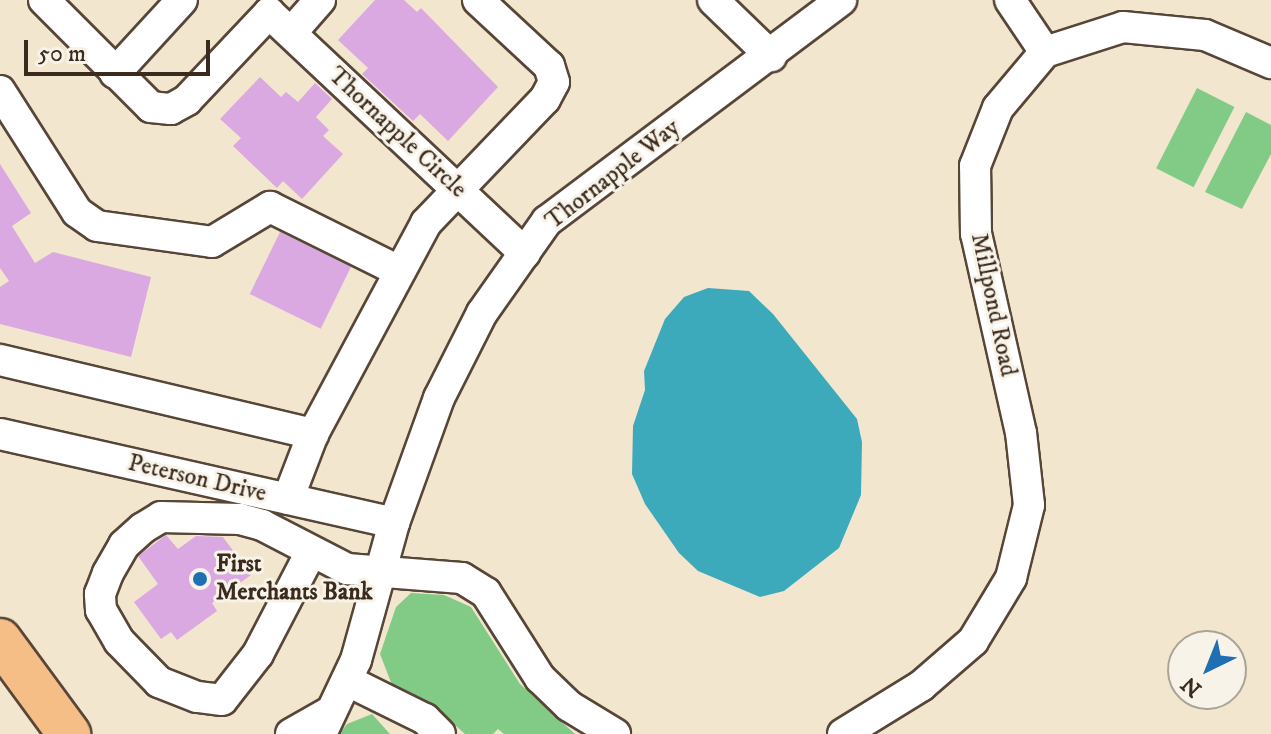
<!DOCTYPE html>
<html>
<head>
<meta charset="utf-8">
<style>
  body { margin:0 }
  #map { position:relative; width:1271px; height:734px; overflow:hidden; background:#f3e6ce; font-family:"IM FELL DW Pica",serif }
  div>[style] { position:absolute }
  [style*='--x'] { left:calc(var(--x)*1px); top:calc(var(--y)*1px); width:calc(var(--w)*1px); rotate:calc(var(--a)*1deg) }
  .green>* { inset:0; background:#81cb87; transform-origin:0 0 }
  .water>* { inset:0; background:#3daabc }
  .building>* { inset:0; background:#daa9e1; transform-origin:0 0 }
  .roads { filter:drop-shadow(2px 0 #574638) drop-shadow(-2px 0 #574638) drop-shadow(0 2px #574638) drop-shadow(0 -2px #574638) }
  .minor>* { height:30px; margin:-15px; padding:0 15px; transform-origin:15px; border-radius:15px; background:#fff }
  .highway>* { height:42px; margin:-21px; padding:0 21px; transform-origin:21px; border-radius:21px; background:#f6be87 }
  .dots>* { width:22px; height:22px; translate:-50% -50%; box-sizing:border-box; border:4px solid #f7f3e8; border-radius:50% }
  span { translate:-50% -50%; white-space:nowrap; text-align:center; line-height:1.15; -webkit-text-stroke:6px #f7f3e8; paint-order:stroke }
  .street-label { font-size:24px; color:#3b2a1e }
  .poi-label { font-size:24px; color:#3b2a1e; font-weight:700 }
  .left { translate:0 -50%; text-align:left }
  .north { position:absolute; left:1167px; top:630px; width:80px; height:80px; box-sizing:border-box; background:#f7f3e8; border:2px solid #aca397; border-radius:50%; rotate:223deg; font-size:22px; font-weight:700; line-height:32px; text-align:center; color:#3b2a1e }
  .north::after { content:''; display:block; margin:auto; width:28px; height:36px; background:#1f6fb2; clip-path:polygon(50% 0,100% 100%,50% 72%,0 100%) }
  .scale { position:absolute; left:24px; top:40px; width:186px; height:36px; box-sizing:border-box; border:4px solid #3b2a1e; border-top:0; padding-left:10px; font-size:24px; line-height:28px; white-space:nowrap; color:#3b2a1e; -webkit-text-stroke:6px #f7f3e8; paint-order:stroke }
</style>
</head>
<body>
<div id="map">
  <div class="green">
    <i style="left:1197px;top:88px;width:42px;height:90px;rotate:27deg"></i>
    <i style="clip-path:polygon(1246px 112px,1271px 125px,1271px 154px,1242px 209px,1205px 192px)"></i>
    <i style="clip-path:polygon(411px 593px,444px 595px,471px 607px,520px 684px,575px 734px,504px 734px,498px 729px,493px 734px,465px 734px,435px 707px,392px 685px,380px 654px,396px 607px)"></i>
    <i style="clip-path:polygon(372px 714px,390px 734px,339px 734px,347px 724px)"></i>
  </div>
  <div class="water">
    <i style="clip-path:polygon(708px 288px,749px 291px,773px 314px,857px 419px,862px 442px,861px 495px,839px 548px,784px 591px,760px 597px,698px 571px,679px 553px,645px 504px,632px 474px,633px 426px,645px 390px,644px 371px,665px 319px,684px 297px)"></i>
  </div>
  <div class="building">
    <i style="clip-path:polygon(375px 0,404px 0,417px 12px,421px 8px,498px 87px,448px 141px,420px 114px,413px 121px,362px 74px,368px 68px,338px 40px)"></i>
    <i style="clip-path:polygon(260px 77px,281px 97px,286px 92px,298px 102px,315px 83px,332px 99px,316px 117px,329px 130px,323px 136px,343px 154px,302px 199px,283px 181px,277px 188px,233px 146px,241px 138px,220px 119px)"></i>
    <i style="clip-path:polygon(0 164px,31px 213px,12px 226px,35px 263px,53px 252px,151px 277px,131px 357px,0 324px,0 287px,9px 281px,0 268px)"></i>
    <i style="left:280px;top:232px;width:79px;height:69px;rotate:26deg"></i>
    <i style="clip-path:polygon(166px 535px,178px 549px,196px 536px,223px 537px,251px 575px,212px 603px,217px 611px,177px 640px,171px 632px,161px 639px,134px 602px,158px 584px,138px 556px)"></i>
  </div>
  <div class="roads">
    <div class="minor">
      <i style="--x:44;--y:0;--w:151;--a:45"></i>
      <i style="--x:151;--y:107;--w:20;--a:6"></i>
      <i style="--x:171;--y:109;--w:18;--a:-29"></i>
      <i style="--x:187;--y:100;--w:120;--a:-46.7"></i>
      <i style="--x:269;--y:13;--w:351;--a:43.2"></i>
      <i style="--x:713;--y:0;--w:81;--a:44"></i>
      <i style="--x:1010;--y:0;--w:63;--a:56.1"></i>
      <i style="--x:291;--y:33;--w:44;--a:-48.7"></i>
      <i style="--x:115;--y:73;--w:99;--a:-47.5"></i>
      <i style="--x:0;--y:91;--w:143;--a:57.5"></i>
      <i style="--x:77;--y:212;--w:24;--a:35"></i>
      <i style="--x:97;--y:226;--w:116;--a:7.9"></i>
      <i style="--x:212;--y:242;--w:68;--a:-31.1"></i>
      <i style="--x:270;--y:207;--w:142;--a:26.4"></i>
      <i style="--x:0;--y:360;--w:322;--a:13.3"></i>
      <i style="--x:313;--y:434;--w:239;--a:-61.8"></i>
      <i style="--x:426;--y:223;--w:172;--a:-46.2"></i>
      <i style="--x:545;--y:99;--w:19;--a:-62"></i>
      <i style="--x:554;--y:82;--w:17;--a:-107"></i>
      <i style="--x:549;--y:66;--w:97;--a:-137.1"></i>
      <i style="--x:0;--y:434;--w:404;--a:12.7"></i>
      <i style="--x:288;--y:499;--w:70;--a:-69"></i>
      <i style="--x:310;--y:554;--w:113;--a:117.5"></i>
      <i style="--x:258;--y:654;--w:58;--a:128"></i>
      <i style="--x:222;--y:700;--w:25;--a:-173"></i>
      <i style="--x:197;--y:697;--w:41;--a:-158.5"></i>
      <i style="--x:159;--y:682;--w:57;--a:-134.3"></i>
      <i style="--x:119;--y:641;--w:36;--a:-120"></i>
      <i style="--x:101;--y:610;--w:16;--a:-94"></i>
      <i style="--x:100;--y:594;--w:22;--a:-69"></i>
      <i style="--x:108;--y:573;--w:32;--a:-60"></i>
      <i style="--x:124;--y:545;--w:25;--a:-42"></i>
      <i style="--x:143;--y:528;--w:21;--a:-31"></i>
      <i style="--x:161;--y:517;--w:79;--a:1.5"></i>
      <i style="--x:240;--y:519;--w:23;--a:15"></i>
      <i style="--x:262;--y:525;--w:96;--a:27.4"></i>
      <i style="--x:347;--y:569;--w:115;--a:4.5"></i>
      <i style="--x:462;--y:578;--w:28;--a:32"></i>
      <i style="--x:486;--y:593;--w:101;--a:57.6"></i>
      <i style="--x:540;--y:678;--w:40;--a:44"></i>
      <i style="--x:569;--y:706;--w:54;--a:31.3"></i>
      <i style="--x:348;--y:681;--w:86;--a:26.3"></i>
      <i style="--x:425;--y:719;--w:21;--a:45"></i>
      <i style="--x:291;--y:734;--w:43;--a:-29.6"></i>
      <i style="--x:321;--y:734;--w:82;--a:-64.7"></i>
      <i style="--x:356;--y:660;--w:142;--a:-74.5"></i>
      <i style="--x:394;--y:523;--w:133;--a:-70.2"></i>
      <i style="--x:439;--y:398;--w:95;--a:-63.2"></i>
      <i style="--x:482;--y:313;--w:113;--a:-54.8"></i>
      <i style="--x:547;--y:221;--w:368;--a:-36.9"></i>
      <i style="--x:843;--y:734;--w:92;--a:-31.6"></i>
      <i style="--x:921;--y:686;--w:69;--a:-40.9"></i>
      <i style="--x:973;--y:641;--w:74;--a:-58.9"></i>
      <i style="--x:1011;--y:578;--w:75;--a:-76.1"></i>
      <i style="--x:1029;--y:505;--w:72;--a:-96.3"></i>
      <i style="--x:1021;--y:433;--w:204;--a:-102.7"></i>
      <i style="--x:976;--y:234;--w:68;--a:-90.8"></i>
      <i style="--x:975;--y:166;--w:62;--a:-68.4"></i>
      <i style="--x:998;--y:108;--w:73;--a:-50"></i>
      <i style="--x:1045;--y:52;--w:82;--a:-17.8"></i>
      <i style="--x:1123;--y:27;--w:82;--a:5.6"></i>
      <i style="--x:1205;--y:35;--w:72;--a:23"></i>
    </div>
    <div class="highway">
      <i style="--x:0;--y:640;--w:117;--a:53.7"></i>
    </div>
  </div>
  <div class="dots">
    <i style="left:200px;top:579px;background:#1f6fb2"></i>
  </div>
  <div class="street-label">
    <span style="left:397px;top:133px;rotate:43deg">Thornapple Circle</span>
    <span style="left:613px;top:175px;rotate:-38deg">Thornapple Way</span>
    <span style="left:993px;top:305px;rotate:78deg">Millpond Road</span>
    <span style="left:197px;top:479px;rotate:13deg">Peterson Drive</span>
  </div>
  <div class="poi-label">
    <span class="left" style="left:216px;top:579px">First<br>Merchants Bank</span>
  </div>
  <div class="north">N</div>
  <div class="scale">50 m</div>
</div>
</body>
</html>
